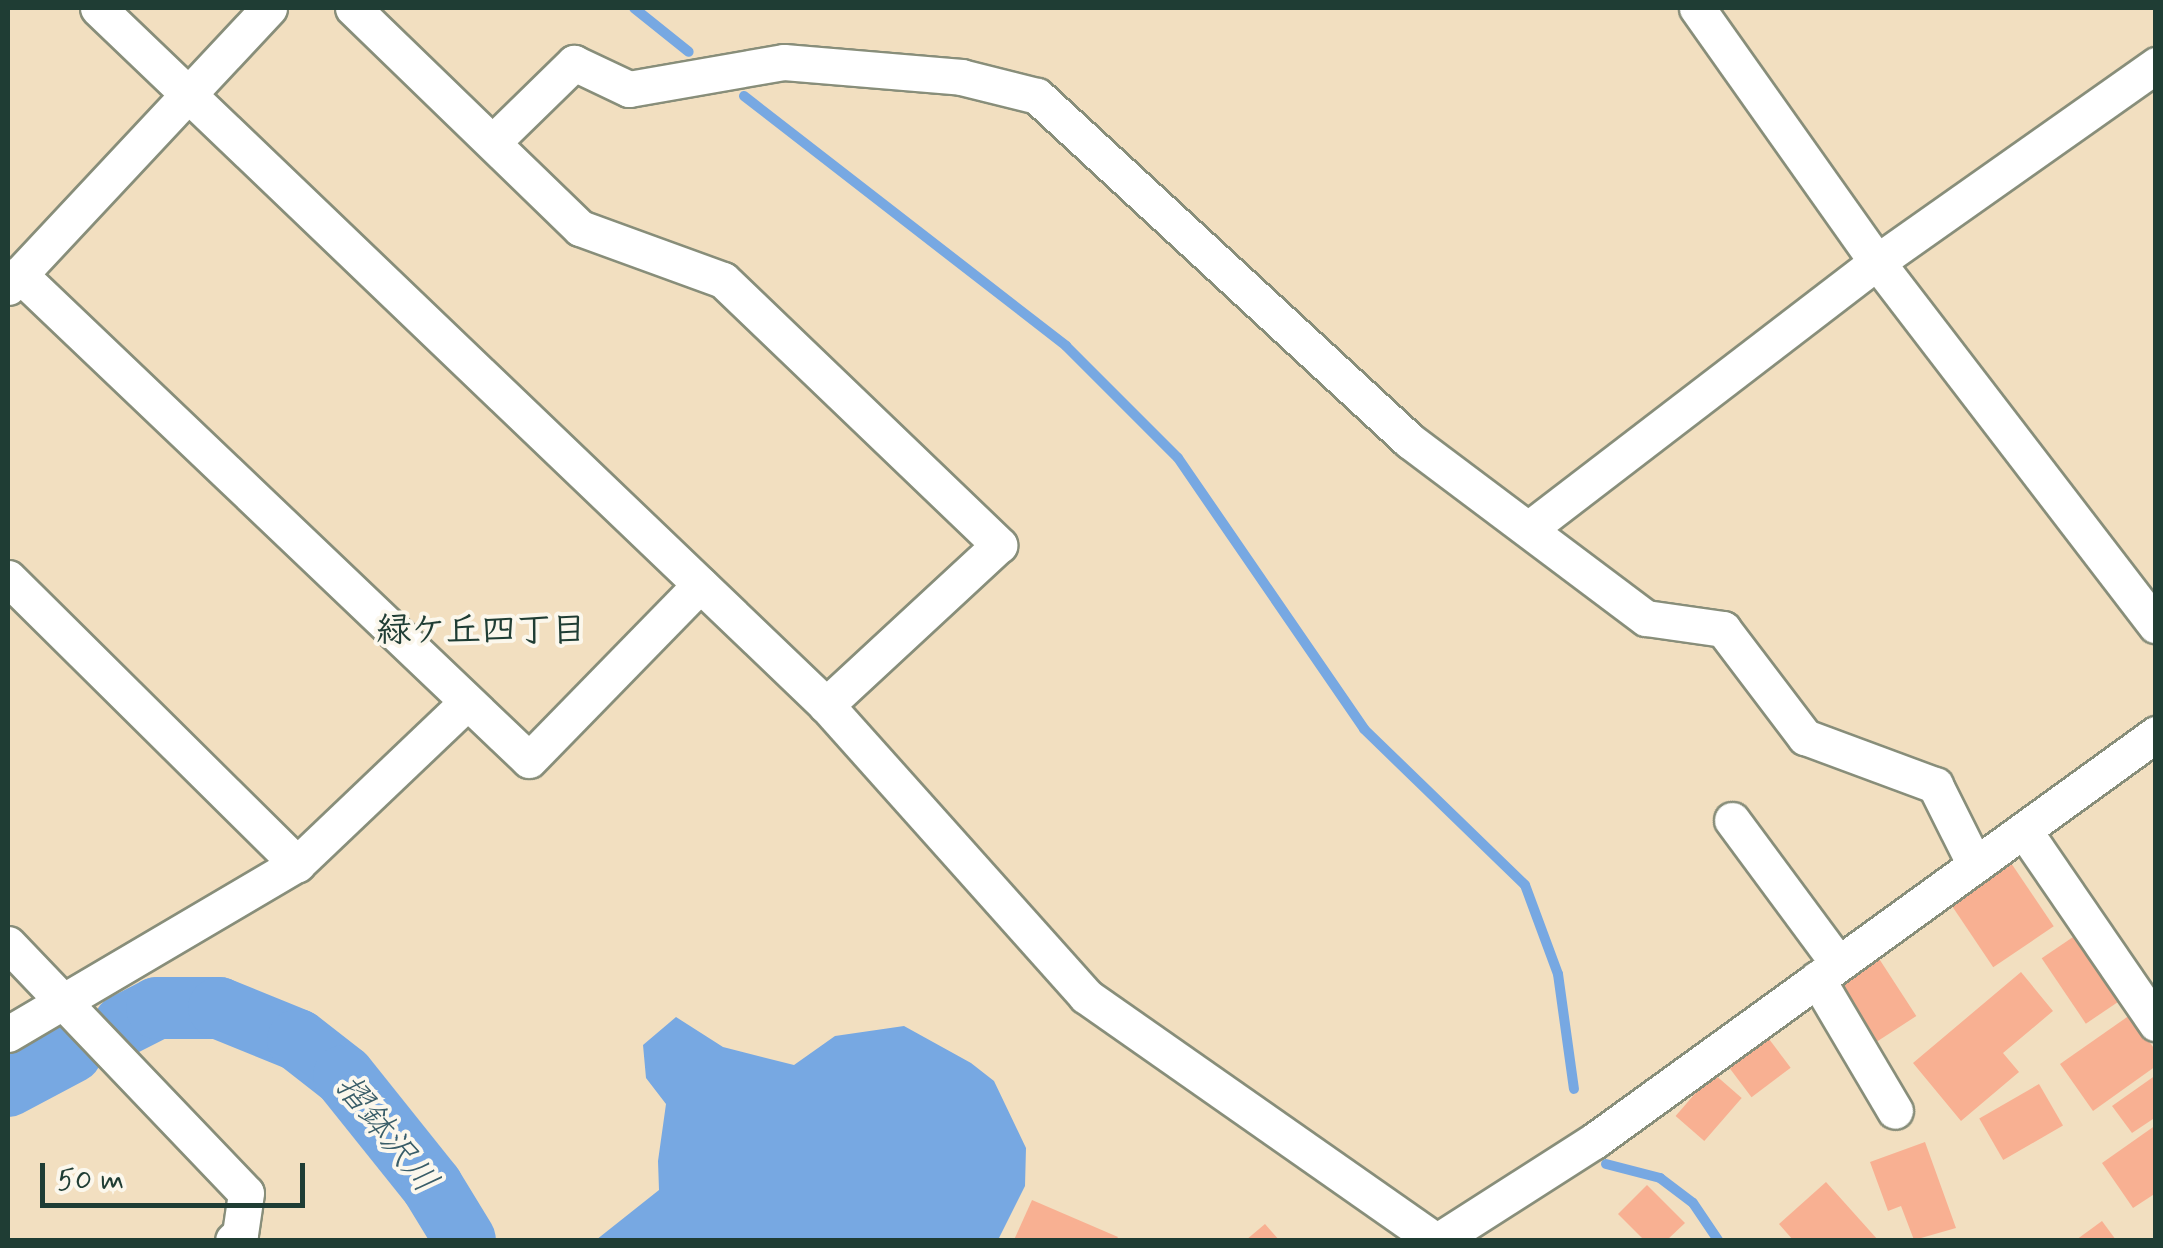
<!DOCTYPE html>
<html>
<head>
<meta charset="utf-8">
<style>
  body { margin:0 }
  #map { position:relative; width:2163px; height:1248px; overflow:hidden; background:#f2dfc0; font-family:Mynerve,"Klee One",sans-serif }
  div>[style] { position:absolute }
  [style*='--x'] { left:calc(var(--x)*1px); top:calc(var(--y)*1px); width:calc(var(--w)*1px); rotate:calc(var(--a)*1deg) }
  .water>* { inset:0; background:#77a8e2 }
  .stream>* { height:10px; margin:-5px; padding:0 5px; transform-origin:5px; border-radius:5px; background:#77a8e2 }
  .river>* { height:62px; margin:-31px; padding:0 31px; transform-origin:31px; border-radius:31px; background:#77a8e2 }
  .building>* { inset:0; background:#f8b092; transform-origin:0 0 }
  .roads { filter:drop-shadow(2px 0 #888e7a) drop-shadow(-2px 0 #888e7a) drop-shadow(0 2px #888e7a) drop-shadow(0 -2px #888e7a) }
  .street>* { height:35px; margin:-17.5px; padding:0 17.5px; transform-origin:17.5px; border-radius:17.5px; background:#fff }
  span { translate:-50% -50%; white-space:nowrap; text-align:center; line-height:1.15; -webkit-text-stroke:8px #fbf7ec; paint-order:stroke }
  .neighbourhood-label { font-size:35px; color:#1f3d34; font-weight:700 }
  .water-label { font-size:35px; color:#395d68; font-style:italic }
  .frame { position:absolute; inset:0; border:10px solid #1f3d34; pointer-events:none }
  .scale { position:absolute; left:40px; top:1163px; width:265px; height:45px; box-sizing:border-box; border:5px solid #1f3d34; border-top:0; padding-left:12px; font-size:30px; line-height:35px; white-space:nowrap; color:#1f3d34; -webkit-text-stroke:8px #fbf7ec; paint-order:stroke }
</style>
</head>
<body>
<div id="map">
  <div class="water">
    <i style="clip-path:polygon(676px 1017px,723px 1047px,794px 1065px,835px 1036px,904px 1026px,971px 1063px,994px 1081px,1026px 1148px,1025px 1186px,998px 1240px,596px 1240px,659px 1190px,658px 1161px,666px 1104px,646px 1078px,643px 1045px)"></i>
  </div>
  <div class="stream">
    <i style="--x:634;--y:8;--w:70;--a:38.7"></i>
    <i style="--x:744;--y:96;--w:408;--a:37.8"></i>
    <i style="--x:1066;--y:346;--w:158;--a:45"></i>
    <i style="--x:1178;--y:458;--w:329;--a:55.5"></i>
    <i style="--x:1364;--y:729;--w:224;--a:44.1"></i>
    <i style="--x:1525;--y:885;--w:95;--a:69.7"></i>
    <i style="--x:1558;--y:974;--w:116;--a:82.1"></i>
    <i style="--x:1606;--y:1164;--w:56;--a:14.5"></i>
    <i style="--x:1660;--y:1178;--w:41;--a:37.1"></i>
    <i style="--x:1693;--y:1203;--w:45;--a:56"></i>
  </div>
  <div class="river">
    <i style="--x:124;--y:1025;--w:37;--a:-27"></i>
    <i style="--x:157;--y:1008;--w:62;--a:0"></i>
    <i style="--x:219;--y:1008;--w:85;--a:22.1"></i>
    <i style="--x:298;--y:1040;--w:58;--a:38"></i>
    <i style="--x:344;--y:1076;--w:141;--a:51.3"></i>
    <i style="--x:432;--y:1186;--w:63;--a:58.6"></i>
    <i style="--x:8;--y:1086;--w:72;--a:-28"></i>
  </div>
  <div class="building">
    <i style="left:2009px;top:860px;width:80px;height:73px;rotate:56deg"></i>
    <i style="left:2079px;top:933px;width:79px;height:45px;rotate:56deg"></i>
    <i style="left:1876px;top:954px;width:74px;height:50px;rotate:57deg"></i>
    <i style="clip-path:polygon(2021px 972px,2053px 1011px,2003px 1053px,2019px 1072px,1961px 1121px,1913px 1063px)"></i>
    <i style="clip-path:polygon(2130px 1015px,2156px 1051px,2156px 1066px,2093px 1111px,2060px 1064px)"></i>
    <i style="left:1769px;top:1039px;width:36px;height:49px;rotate:53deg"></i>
    <i style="left:1713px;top:1073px;width:38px;height:57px;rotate:41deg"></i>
    <i style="clip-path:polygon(2156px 1075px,2156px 1117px,2132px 1133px,2112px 1106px)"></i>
    <i style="left:2039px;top:1084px;width:48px;height:69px;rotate:60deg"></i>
    <i style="clip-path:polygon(2156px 1125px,2156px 1193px,2133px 1208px,2102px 1163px)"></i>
    <i style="clip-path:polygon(1925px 1142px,1956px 1228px,1914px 1240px,1901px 1206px,1888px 1211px,1870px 1162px)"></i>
    <i style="clip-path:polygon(1826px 1182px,1878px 1240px,1793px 1240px,1779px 1224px)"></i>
    <i style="clip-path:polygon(1647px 1185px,1685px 1223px,1667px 1240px,1644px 1240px,1618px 1214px)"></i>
    <i style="clip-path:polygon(1032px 1200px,1118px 1237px,1116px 1240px,1014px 1240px)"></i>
    <i style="clip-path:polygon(2102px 1221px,2116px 1240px,2076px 1240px)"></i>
    <i style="clip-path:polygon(1265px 1224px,1279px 1240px,1246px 1240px)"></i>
  </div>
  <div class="roads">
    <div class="street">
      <i style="--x:98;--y:8;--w:1008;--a:43.75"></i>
      <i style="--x:826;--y:705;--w:390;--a:48.2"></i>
      <i style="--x:1086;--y:996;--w:425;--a:35"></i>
      <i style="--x:353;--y:8;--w:316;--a:44.1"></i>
      <i style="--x:580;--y:228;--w:152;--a:20"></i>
      <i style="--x:723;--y:280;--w:383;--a:43.8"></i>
      <i style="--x:999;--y:545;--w:236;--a:137.2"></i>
      <i style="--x:1697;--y:8;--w:311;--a:54.7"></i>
      <i style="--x:1877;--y:262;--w:458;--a:52.5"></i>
      <i style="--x:494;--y:141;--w:112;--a:-44.3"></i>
      <i style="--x:574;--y:63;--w:61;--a:25.3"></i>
      <i style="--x:629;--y:89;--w:157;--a:-9.9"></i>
      <i style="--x:784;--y:62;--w:178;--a:4.8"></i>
      <i style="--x:961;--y:77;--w:78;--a:14"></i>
      <i style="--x:1037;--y:96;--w:508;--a:42.77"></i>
      <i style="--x:1410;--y:441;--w:295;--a:36.9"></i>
      <i style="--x:1646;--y:618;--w:78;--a:8.1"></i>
      <i style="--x:1723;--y:629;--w:136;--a:52.8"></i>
      <i style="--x:1805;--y:737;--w:139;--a:20.3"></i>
      <i style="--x:1935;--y:785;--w:89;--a:63.4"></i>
      <i style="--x:19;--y:274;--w:704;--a:43.62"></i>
      <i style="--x:529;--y:760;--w:245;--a:-45.7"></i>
      <i style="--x:8;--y:287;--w:382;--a:-46.9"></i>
      <i style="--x:1530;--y:528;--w:437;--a:-37.5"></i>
      <i style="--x:1877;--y:262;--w:342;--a:-35.2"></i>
      <i style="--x:8;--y:578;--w:407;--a:44.7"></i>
      <i style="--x:1732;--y:820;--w:177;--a:53.5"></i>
      <i style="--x:2025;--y:832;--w:232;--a:55.6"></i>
      <i style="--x:8;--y:944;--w:344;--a:46.3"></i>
      <i style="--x:246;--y:1193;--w:41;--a:98.3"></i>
      <i style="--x:240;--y:1234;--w:9;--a:139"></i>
      <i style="--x:1817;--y:979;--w:153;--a:59.4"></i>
      <i style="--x:8;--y:1034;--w:335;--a:-30.5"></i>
      <i style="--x:297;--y:864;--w:233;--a:-43.6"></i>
      <i style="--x:1439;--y:1240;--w:184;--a:-32.6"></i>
      <i style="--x:1594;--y:1141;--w:694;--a:-35.91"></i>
    </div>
  </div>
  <div class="neighbourhood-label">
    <span style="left:481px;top:631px">緑ケ丘四丁目</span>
  </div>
  <div class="water-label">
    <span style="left:386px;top:1134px;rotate:51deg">摺鉢沢川</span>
  </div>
  <div class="frame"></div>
  <div class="scale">50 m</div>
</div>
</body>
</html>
